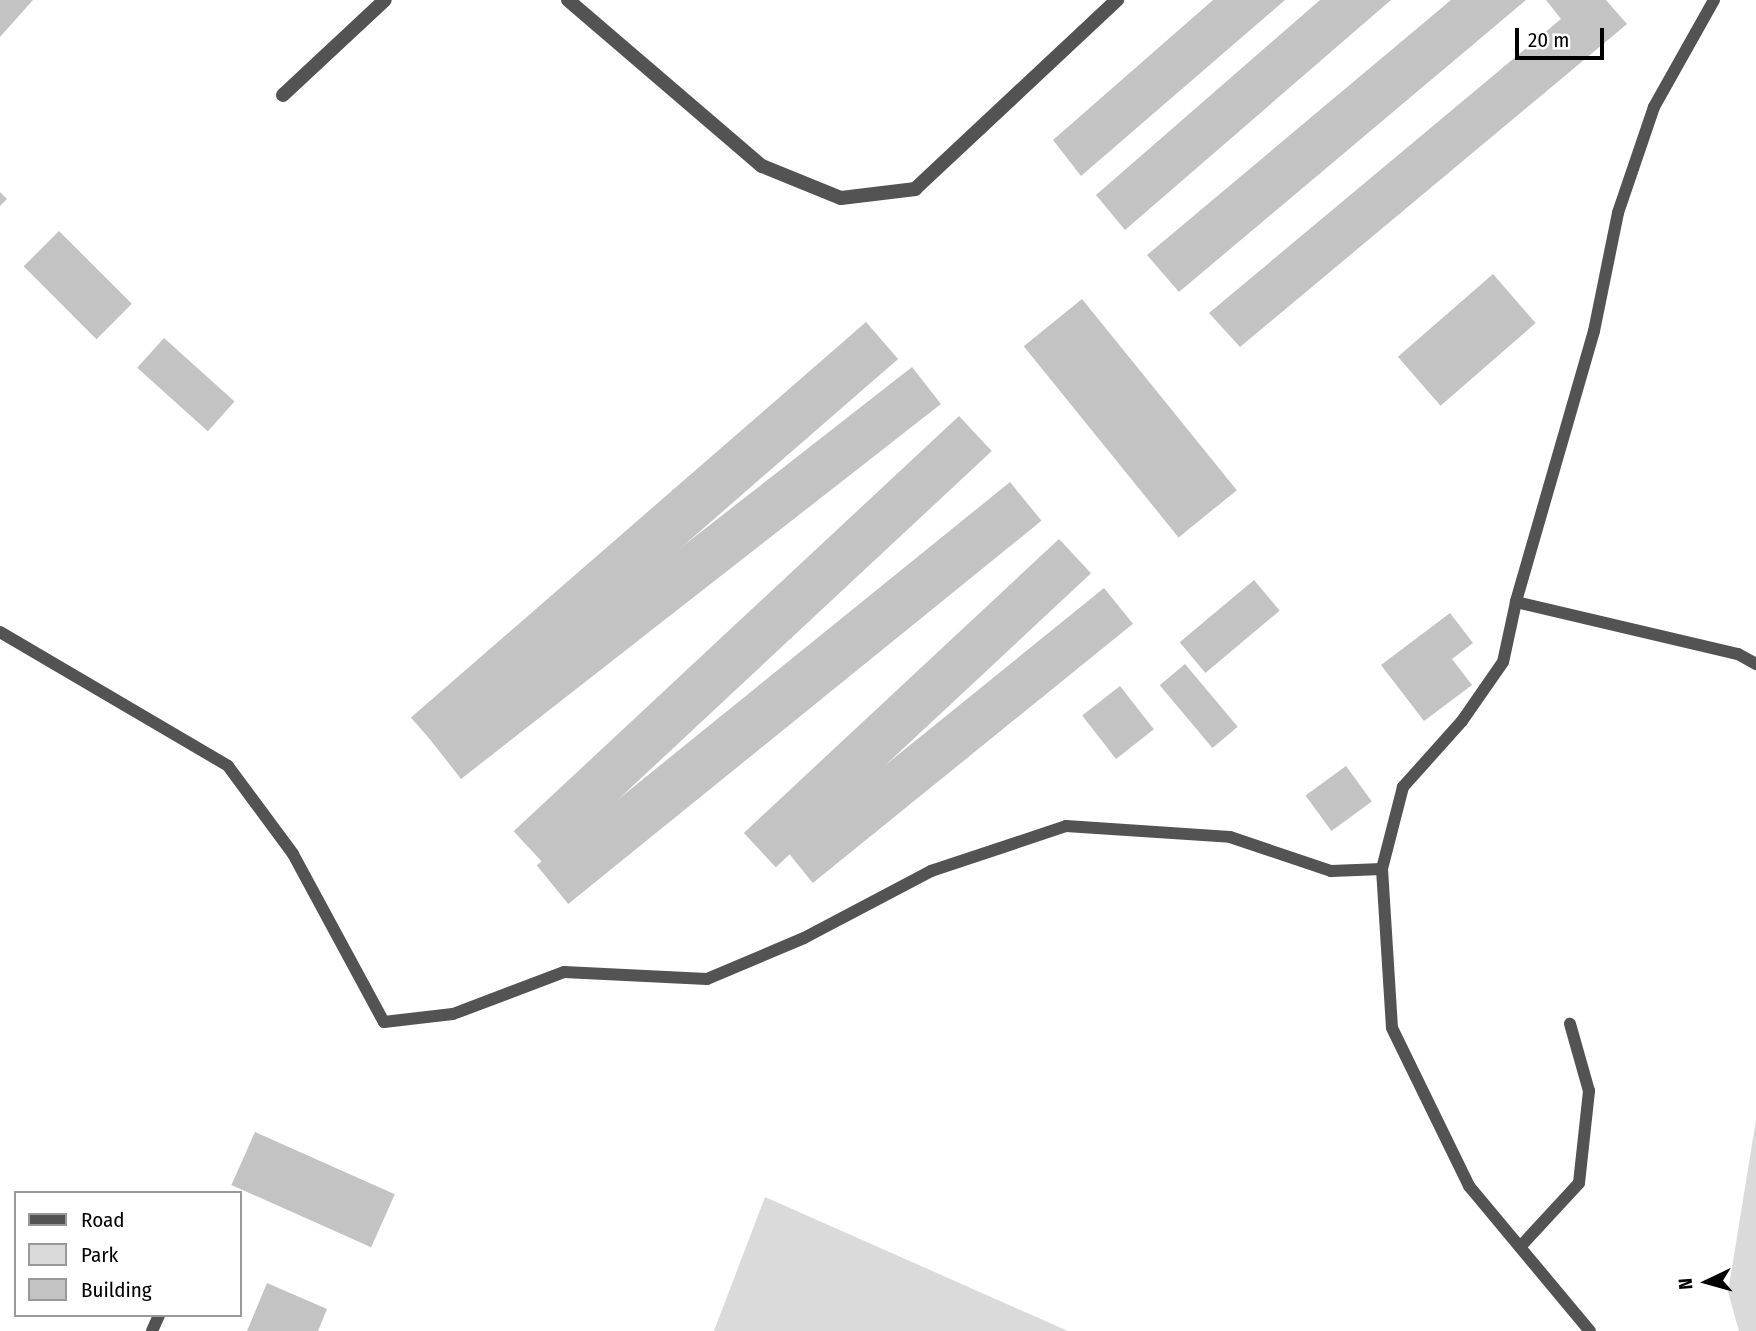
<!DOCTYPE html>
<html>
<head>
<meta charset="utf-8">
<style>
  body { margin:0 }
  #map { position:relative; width:1756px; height:1331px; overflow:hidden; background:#fff; font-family:"Fira Sans Condensed",sans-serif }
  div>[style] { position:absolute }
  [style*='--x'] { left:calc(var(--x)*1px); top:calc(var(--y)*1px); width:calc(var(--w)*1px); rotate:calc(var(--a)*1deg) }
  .green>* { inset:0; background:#dadada }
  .building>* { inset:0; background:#c3c3c3; transform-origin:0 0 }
  .service>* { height:12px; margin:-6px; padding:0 6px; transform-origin:6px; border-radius:6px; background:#535353 }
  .minor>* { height:14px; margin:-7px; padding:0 7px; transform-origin:7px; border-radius:7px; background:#535353 }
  span { translate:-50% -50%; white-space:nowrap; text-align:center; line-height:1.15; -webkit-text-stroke:5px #fff; paint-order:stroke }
  .legend { position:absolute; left:14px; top:1191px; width:228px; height:126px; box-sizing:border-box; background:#fff; border:2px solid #999; margin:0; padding:9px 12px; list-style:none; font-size:21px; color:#000 }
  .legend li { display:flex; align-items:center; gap:14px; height:35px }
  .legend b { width:35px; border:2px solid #999 }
  .north { position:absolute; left:1672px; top:1247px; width:70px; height:70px; -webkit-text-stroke:5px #fff; paint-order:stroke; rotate:265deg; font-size:19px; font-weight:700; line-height:28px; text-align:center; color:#000 }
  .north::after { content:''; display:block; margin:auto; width:24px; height:32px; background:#000; clip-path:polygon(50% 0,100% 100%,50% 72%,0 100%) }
  .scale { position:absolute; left:1515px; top:28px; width:89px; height:32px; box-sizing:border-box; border:4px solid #000; border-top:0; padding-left:9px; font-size:21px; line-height:24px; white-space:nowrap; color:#000; -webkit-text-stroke:5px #fff; paint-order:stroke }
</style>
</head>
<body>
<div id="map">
  <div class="green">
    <i style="clip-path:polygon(1756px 1120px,1756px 1331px,1739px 1331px,1728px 1292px)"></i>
    <i style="clip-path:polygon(765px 1197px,1068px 1331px,714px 1331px)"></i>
  </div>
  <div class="building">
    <i style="clip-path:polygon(0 0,33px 0,0 37px)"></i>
    <i style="clip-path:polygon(1213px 0,1285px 0,1081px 176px,1053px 140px)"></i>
    <i style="clip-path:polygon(1320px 0,1391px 0,1125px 230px,1096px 195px)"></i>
    <i style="clip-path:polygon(1451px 0,1526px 0,1179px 292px,1147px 255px)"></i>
    <i style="clip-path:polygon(1546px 0,1606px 0,1627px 24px,1240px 347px,1209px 313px,1561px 19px)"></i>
    <i style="clip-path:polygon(0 192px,7px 199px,0 206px)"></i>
    <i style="left:59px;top:231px;width:103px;height:50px;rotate:45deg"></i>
    <i style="left:1493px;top:274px;width:65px;height:126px;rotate:49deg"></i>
    <i style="left:1082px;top:299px;width:246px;height:75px;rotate:51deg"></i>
    <i style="left:866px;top:322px;width:49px;height:603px;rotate:49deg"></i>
    <i style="left:164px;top:338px;width:95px;height:40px;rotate:42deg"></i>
    <i style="left:912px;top:367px;width:47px;height:609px;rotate:52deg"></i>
    <i style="left:959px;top:416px;width:48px;height:609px;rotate:47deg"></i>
    <i style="left:1010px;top:482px;width:50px;height:609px;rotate:51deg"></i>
    <i style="left:1059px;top:539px;width:47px;height:431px;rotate:47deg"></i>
    <i style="left:1254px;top:580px;width:40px;height:97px;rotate:50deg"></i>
    <i style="left:1104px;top:588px;width:46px;height:412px;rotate:51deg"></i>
    <i style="clip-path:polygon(1450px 613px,1473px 643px,1452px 659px,1472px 685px,1424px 721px,1381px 665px)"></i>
    <i style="left:1185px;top:664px;width:82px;height:33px;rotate:50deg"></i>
    <i style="left:1120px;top:686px;width:55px;height:48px;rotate:52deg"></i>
    <i style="left:1346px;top:766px;width:44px;height:50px;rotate:54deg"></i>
    <i style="left:255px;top:1132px;width:153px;height:58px;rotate:24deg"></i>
    <i style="clip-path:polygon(267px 1283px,327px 1309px,318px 1331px,247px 1331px)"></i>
  </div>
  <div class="service">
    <i style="--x:1714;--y:0;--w:123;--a:119.3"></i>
    <i style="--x:1654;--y:107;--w:112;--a:108.8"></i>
    <i style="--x:1618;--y:213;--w:120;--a:101.5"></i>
    <i style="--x:1594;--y:331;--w:282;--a:106.1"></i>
    <i style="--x:1516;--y:602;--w:228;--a:13.2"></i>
    <i style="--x:1738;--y:654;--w:21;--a:29"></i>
    <i style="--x:1516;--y:602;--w:61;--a:102.2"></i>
    <i style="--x:1503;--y:662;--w:72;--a:124.8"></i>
    <i style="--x:1462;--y:721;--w:89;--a:131.8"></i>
    <i style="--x:1403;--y:787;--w:85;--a:104.4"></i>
    <i style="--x:1382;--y:869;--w:159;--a:86.4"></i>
    <i style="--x:1392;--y:1028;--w:176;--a:64"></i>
    <i style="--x:1469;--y:1186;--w:189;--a:50.2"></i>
    <i style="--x:0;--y:632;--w:264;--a:30.4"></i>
    <i style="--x:228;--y:766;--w:109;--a:53.5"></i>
    <i style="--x:293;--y:854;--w:191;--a:61.6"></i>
    <i style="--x:384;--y:1022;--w:69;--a:-6.6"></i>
    <i style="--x:453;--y:1014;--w:119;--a:-20.7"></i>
    <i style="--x:564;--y:972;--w:143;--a:2.8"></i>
    <i style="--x:707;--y:979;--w:105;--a:-22.9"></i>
    <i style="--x:804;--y:938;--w:144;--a:-27.8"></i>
    <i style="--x:931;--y:871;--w:142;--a:-18.4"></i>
    <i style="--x:1066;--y:826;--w:164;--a:3.8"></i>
    <i style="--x:1230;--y:837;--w:107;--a:18.6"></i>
    <i style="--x:1331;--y:871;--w:51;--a:-2.2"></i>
    <i style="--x:1520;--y:1247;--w:87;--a:-47.3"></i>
    <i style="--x:1579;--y:1183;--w:93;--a:-83.8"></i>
    <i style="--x:1589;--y:1091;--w:70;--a:-105.8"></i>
    <i style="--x:152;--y:1331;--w:17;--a:-66"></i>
  </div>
  <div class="minor">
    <i style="--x:568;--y:0;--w:255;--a:40.6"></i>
    <i style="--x:762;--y:166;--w:85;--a:22.1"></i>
    <i style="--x:841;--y:198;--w:75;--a:-6.9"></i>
    <i style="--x:915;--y:189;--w:277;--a:-43.1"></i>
    <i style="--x:283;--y:95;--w:139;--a:-43"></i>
  </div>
  <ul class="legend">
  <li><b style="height:9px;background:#535353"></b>Road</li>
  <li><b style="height:19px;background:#dadada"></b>Park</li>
  <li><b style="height:19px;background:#c3c3c3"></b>Building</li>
  </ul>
  <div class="north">N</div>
  <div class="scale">20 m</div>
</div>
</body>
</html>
